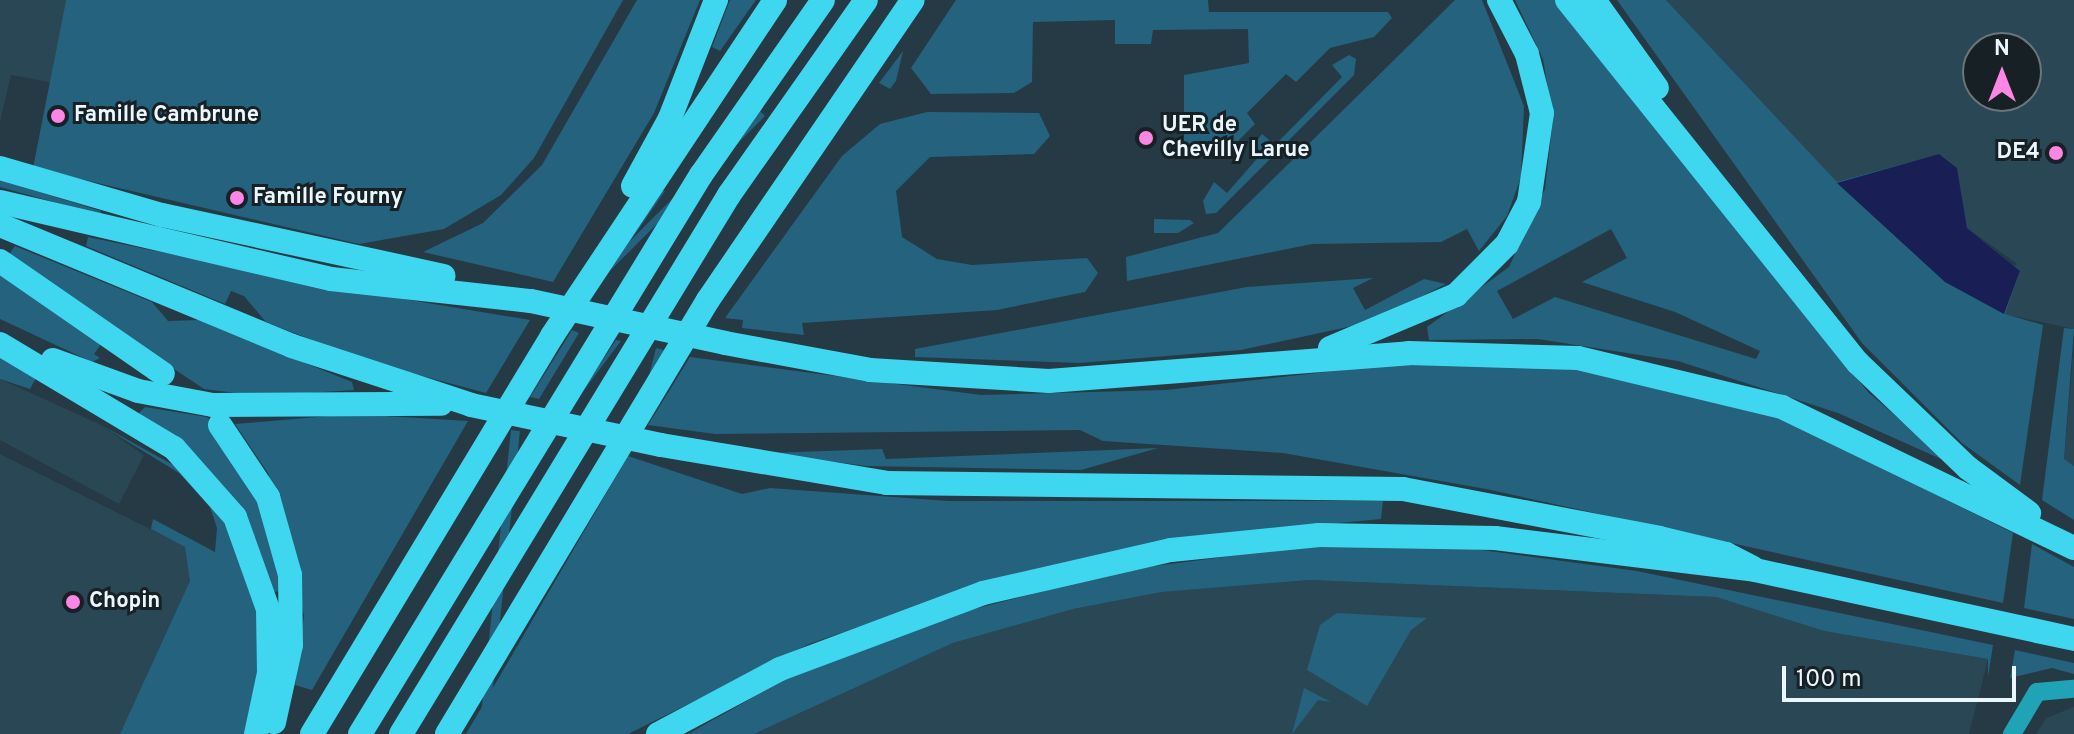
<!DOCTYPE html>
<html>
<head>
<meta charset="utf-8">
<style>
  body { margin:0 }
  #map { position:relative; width:2074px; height:734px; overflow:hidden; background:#253a45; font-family:Overpass,sans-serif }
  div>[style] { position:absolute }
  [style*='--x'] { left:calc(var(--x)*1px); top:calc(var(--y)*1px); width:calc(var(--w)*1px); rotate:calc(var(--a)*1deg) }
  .built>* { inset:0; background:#2a4755 }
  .green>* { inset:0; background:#24627e; transform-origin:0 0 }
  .water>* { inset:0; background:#191e55 }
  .secondary>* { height:18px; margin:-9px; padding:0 9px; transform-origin:9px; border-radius:9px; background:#21a3b7 }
  .highway>* { height:24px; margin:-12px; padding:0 12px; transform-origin:12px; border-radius:12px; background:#3fd7ef }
  .highway-bridge>* { height:24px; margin:-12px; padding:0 12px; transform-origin:12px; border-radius:12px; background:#3fd7ef }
  .dots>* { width:22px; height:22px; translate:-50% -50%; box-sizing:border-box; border:4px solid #172025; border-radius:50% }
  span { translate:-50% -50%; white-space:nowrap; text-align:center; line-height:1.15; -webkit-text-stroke:6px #172025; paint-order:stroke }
  .poi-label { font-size:22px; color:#eaf7fe; font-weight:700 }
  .left { translate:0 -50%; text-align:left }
  .right { translate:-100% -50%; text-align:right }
  .north { position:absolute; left:1962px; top:32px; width:80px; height:80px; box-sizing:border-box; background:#172025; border:2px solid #6b767c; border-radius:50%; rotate:0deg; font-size:22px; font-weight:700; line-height:32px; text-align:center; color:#eaf7fe }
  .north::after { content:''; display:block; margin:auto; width:28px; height:36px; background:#fc86e3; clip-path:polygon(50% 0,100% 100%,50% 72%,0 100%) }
  .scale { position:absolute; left:1782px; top:666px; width:234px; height:36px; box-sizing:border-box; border:4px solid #eaf7fe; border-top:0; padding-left:10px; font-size:24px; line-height:28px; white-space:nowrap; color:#eaf7fe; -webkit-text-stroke:6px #172025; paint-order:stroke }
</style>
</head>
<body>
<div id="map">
  <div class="built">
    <i style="clip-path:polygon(0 0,66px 0,50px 82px,11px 75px,0 122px)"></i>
    <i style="clip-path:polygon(evenodd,1666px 0,2074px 0,2074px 329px,2004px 314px,2016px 263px,1967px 228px,1957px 168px,1938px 154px,1837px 183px,1666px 0,1978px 48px,2026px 48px,2026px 96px,1978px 96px,1978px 48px)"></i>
    <i style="clip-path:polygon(2074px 344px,2074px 466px,2064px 460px)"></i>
    <i style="clip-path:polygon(0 379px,99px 424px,144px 455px,119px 504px,0 440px)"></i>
    <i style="clip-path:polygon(0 454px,212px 560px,157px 734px,0 734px)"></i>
    <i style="clip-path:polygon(1309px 580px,1716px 597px,1824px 631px,1988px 659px,1969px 734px,754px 734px,953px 643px,1073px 609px,1162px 592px)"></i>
    <i style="clip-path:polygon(2074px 707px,2074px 734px,2036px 734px,2046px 718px)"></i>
  </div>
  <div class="green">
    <i style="clip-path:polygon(66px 0,623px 0,534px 158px,501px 195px,444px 229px,359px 244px,33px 168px)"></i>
    <i style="clip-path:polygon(637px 0,700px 0,654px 113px,553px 282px,423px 252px,483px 223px,542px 165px)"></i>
    <i style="clip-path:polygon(730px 0,756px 0,720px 51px,712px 47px)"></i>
    <i style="clip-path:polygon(956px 0,1208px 0,1209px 12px,1388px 12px,1392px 18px,1374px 37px,1330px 48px,1296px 82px,1286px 74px,1247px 113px,1255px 124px,1235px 144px,1210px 151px,1184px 148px,1184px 75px,1249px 63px,1248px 29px,1153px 30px,1151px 44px,1115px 44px,1115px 20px,1033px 22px,1032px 82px,1014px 93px,931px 94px,911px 68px)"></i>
    <i style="clip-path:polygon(1455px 0,1482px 0,1524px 106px,1521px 177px,1507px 216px,1479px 251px,1467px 229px,1441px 242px,1312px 244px,1127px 281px,1126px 257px,1218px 233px)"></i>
    <i style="clip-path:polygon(evenodd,1515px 0,1555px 0,1868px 392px,1950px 463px,1838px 413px,1678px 361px,1538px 339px,1429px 340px,1427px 327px,1509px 267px,1545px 189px,1553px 119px,1543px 59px,1515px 0,1611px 229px,1627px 258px,1582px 282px,1675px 312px,1760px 351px,1756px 359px,1555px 297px,1513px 319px,1497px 291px,1611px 229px)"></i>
    <i style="clip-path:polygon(1617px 0,1666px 0,1837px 182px,1939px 154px,1957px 168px,1967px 228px,2020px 271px,2005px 314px,2043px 325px,2020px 485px,1962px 443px,1862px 343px)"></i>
    <i style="clip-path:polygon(903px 51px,896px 81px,890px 89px,879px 83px)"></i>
    <i style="clip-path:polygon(1349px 55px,1356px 59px,1354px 75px,1216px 213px,1206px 214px,1203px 201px,1214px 182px,1227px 193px,1261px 154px,1255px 143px,1262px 134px,1275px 145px,1342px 77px,1332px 65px)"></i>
    <i style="left:760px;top:111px;width:7px;height:224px;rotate:45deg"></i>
    <i style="clip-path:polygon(927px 112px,1039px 113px,1050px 136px,1034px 154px,930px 157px,896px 191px,902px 237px,937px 259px,972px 265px,1087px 258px,1098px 273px,1085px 292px,997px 310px,802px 323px,804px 335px,742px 328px,743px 320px,725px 318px,842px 156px,880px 124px)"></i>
    <i style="clip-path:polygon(0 180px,101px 211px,100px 215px,0 187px)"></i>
    <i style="clip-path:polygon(657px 189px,665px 191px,596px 290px)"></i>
    <i style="clip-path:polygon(1154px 219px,1190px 220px,1194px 223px,1178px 233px,1154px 233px)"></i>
    <i style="clip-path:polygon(88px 237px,320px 285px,530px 320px,486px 393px,366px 361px,266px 322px,244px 296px,231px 291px,225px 304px,86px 246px)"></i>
    <i style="clip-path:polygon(15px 246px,152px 302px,168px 321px,199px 320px,352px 382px,354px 390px,259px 396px,204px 389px,7px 257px)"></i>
    <i style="clip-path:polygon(0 273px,102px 343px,94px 354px,100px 358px,92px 362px,0 319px)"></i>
    <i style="clip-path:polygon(1373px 278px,1353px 288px,1365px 310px,1424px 279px,1446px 284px,1371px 322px,1241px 350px,1080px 363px,915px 357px,915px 349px,1247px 287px)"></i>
    <i style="clip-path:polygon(2064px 328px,2074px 329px,2064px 459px,2074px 466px,2074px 520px,2042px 500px)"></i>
    <i style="clip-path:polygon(572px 330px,579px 333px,539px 399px,530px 397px)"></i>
    <i style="clip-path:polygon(616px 340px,621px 341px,572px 406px)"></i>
    <i style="left:656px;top:348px;width:8px;height:77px;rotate:14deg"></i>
    <i style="clip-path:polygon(0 357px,37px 376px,30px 389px,0 379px)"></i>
    <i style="clip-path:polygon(690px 357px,981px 395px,1166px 390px,1406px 363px,1593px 370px,1766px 410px,2013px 533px,2003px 603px,1486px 489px,1283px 453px,1103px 441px,1080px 430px,715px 434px,648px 425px)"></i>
    <i style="clip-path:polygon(145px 407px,207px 417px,232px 447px,253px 484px,284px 591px,273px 592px,249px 524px,138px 414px)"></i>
    <i style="clip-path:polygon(352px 414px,468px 421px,312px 690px,295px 685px,304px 616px,281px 511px,268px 473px,235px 424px)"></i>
    <i style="clip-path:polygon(99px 424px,186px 472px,214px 503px,248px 570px,259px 613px,257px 684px,245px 734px,120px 734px,190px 581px,185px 547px,151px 529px,153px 519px,215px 552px,217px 528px,210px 507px,179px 473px)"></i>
    <i style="left:511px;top:430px;width:9px;height:322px;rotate:6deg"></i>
    <i style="clip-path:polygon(1158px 448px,1081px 470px,866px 466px,768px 453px,882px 449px,886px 459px)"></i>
    <i style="clip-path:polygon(628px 456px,742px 494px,770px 488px,948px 501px,1383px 501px,1381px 519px,1232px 533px,982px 584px,809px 644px,628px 734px,466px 734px)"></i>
    <i style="clip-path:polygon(2032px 544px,2074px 567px,2074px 619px,2024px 608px)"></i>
    <i style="clip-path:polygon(1308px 546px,1474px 549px,1637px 571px,1993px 645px,1988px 677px,1988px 659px,1824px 631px,1716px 597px,1309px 580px,1162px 592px,1073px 609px,953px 643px,754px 734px,688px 734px,786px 679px,958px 613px,1131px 569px)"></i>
    <i style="clip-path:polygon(1337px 613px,1427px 618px,1411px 630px,1367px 706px,1307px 670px,1320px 625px)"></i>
    <i style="clip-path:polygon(2015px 650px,2074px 663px,2074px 674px,2052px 668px,2010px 678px)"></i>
    <i style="clip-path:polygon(1304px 688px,1331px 702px,1318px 700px,1292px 734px)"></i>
  </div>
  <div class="water">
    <i style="clip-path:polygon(1939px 154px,1957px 168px,1967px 228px,2020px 271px,2004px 314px,1945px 282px,1837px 183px)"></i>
  </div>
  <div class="secondary">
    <i style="--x:2012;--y:734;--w:49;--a:-59.2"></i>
    <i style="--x:2037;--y:692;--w:37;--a:-5"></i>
  </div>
  <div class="highway">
    <i style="--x:1567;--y:0;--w:465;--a:51.3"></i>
    <i style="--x:1858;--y:363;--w:152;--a:43.7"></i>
    <i style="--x:1968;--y:468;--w:76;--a:36.4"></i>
    <i style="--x:1594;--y:0;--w:108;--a:54.4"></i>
    <i style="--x:0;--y:168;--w:169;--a:16.2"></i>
    <i style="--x:162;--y:215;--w:288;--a:12.2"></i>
    <i style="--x:633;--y:186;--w:77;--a:-61.4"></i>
    <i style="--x:670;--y:118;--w:127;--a:-68.7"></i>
    <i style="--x:0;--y:202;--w:340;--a:13.1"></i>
    <i style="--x:331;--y:279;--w:201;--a:6.3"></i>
    <i style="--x:0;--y:225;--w:316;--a:22.5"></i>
    <i style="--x:292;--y:346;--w:188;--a:18.2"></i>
    <i style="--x:0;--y:261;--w:198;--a:34.7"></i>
    <i style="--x:725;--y:343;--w:147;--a:10.5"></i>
    <i style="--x:870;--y:370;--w:179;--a:3.5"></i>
    <i style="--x:1049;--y:381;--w:361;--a:-4.4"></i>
    <i style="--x:1409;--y:353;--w:169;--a:1.7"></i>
    <i style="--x:1578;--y:358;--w:210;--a:13.5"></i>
    <i style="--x:1782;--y:407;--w:324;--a:25.8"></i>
    <i style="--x:0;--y:344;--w:203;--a:30.9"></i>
    <i style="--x:174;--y:448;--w:92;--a:48.5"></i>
    <i style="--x:235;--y:517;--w:98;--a:70.3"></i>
    <i style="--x:268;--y:609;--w:64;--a:89.1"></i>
    <i style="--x:269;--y:673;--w:62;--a:102"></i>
    <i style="--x:1330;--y:348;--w:137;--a:-22.8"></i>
    <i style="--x:1456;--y:295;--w:72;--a:-45"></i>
    <i style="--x:1507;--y:244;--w:47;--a:-62.4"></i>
    <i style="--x:1529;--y:202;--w:90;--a:-81.7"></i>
    <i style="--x:1542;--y:113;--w:61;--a:-104.3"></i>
    <i style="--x:1527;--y:54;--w:61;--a:-117.4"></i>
    <i style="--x:53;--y:360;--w:90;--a:20"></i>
    <i style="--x:138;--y:391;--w:76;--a:10.6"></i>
    <i style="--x:213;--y:405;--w:228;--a:-0.3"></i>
    <i style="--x:220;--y:425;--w:87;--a:56.3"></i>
    <i style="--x:268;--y:497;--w:81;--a:74.2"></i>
    <i style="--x:290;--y:575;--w:70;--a:89.2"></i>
    <i style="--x:291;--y:645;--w:79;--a:102.4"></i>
    <i style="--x:661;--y:445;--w:229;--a:9.5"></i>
    <i style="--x:887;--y:483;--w:516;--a:0.67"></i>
    <i style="--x:1403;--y:489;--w:261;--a:10.8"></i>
    <i style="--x:1659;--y:538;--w:69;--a:13.4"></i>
    <i style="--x:1726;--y:554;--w:30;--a:27"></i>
    <i style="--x:312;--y:734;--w:465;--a:-58.9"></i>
    <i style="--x:552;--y:336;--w:403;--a:-56.4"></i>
    <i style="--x:360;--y:734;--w:655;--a:-58.62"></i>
    <i style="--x:701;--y:175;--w:213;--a:-55.1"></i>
    <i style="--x:401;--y:734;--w:631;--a:-58.68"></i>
    <i style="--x:729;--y:195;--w:238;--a:-54.9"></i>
    <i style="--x:447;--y:734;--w:506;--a:-58.98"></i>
    <i style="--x:708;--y:300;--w:363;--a:-55.7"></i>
    <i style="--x:658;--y:734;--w:138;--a:-28"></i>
    <i style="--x:780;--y:669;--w:217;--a:-20.5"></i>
    <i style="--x:983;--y:593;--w:193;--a:-12.9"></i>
    <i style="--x:1171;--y:550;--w:149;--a:-5.8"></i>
    <i style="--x:1319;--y:535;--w:176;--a:1"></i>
    <i style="--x:1495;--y:538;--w:262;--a:7"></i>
    <i style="--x:1755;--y:570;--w:326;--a:12.2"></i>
  </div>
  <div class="highway-bridge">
    <i style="--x:531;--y:301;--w:198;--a:12.2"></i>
    <i style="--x:471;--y:405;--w:194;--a:11.9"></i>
  </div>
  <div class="dots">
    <i style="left:58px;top:116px;background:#fc86e3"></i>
    <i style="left:1146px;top:138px;background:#fc86e3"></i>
    <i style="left:2056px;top:153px;background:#fc86e3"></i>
    <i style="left:237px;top:198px;background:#fc86e3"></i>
    <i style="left:73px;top:602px;background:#fc86e3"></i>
  </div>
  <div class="poi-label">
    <span class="left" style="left:74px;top:116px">Famille Cambrune</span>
    <span class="left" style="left:1162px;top:138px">UER de<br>Chevilly Larue</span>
    <span class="right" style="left:2040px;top:153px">DE4</span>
    <span class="left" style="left:253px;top:198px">Famille Fourny</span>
    <span class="left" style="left:89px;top:602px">Chopin</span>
  </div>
  <div class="north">N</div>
  <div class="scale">100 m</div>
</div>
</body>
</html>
